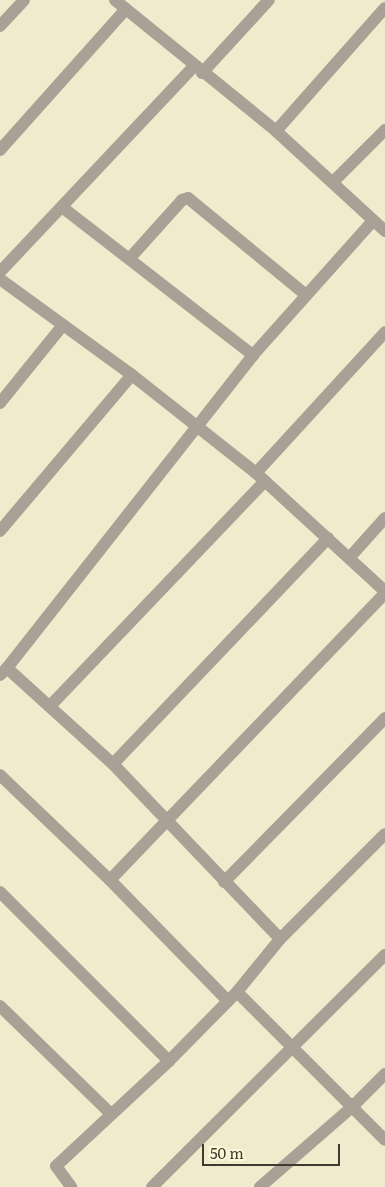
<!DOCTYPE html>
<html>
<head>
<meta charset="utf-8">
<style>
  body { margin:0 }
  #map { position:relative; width:385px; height:1187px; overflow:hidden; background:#f0ebcc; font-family:Literata,serif }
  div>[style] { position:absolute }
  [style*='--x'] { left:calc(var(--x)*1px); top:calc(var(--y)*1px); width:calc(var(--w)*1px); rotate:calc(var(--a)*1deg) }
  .minor>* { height:12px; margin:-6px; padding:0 6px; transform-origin:6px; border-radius:6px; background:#aaa096 }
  span { translate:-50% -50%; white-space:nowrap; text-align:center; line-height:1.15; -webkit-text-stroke:5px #fdf8d9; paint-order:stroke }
  .scale { position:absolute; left:202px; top:1144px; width:138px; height:22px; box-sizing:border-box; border:2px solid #3d3b2f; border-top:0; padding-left:6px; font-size:15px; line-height:18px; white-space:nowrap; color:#3d3b2f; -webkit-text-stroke:4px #fdf8d9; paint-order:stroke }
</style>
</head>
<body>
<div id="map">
  <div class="minor">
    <i style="--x:115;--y:0;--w:208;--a:39.1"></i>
    <i style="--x:276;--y:131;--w:148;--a:42.5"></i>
    <i style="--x:0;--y:26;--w:35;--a:-47"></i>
    <i style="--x:202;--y:73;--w:99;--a:-47.5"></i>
    <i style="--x:276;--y:131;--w:164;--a:-48.5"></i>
    <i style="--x:0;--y:150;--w:189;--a:-48.2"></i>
    <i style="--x:333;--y:182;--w:74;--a:-45"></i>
    <i style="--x:62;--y:207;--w:242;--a:37.8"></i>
    <i style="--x:130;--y:258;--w:78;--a:-48.1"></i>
    <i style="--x:182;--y:200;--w:6;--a:-18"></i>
    <i style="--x:188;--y:198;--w:153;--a:39.4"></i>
    <i style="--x:0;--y:272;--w:283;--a:-46.7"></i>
    <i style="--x:0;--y:279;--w:163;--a:36"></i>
    <i style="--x:132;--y:375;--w:158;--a:38.3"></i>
    <i style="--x:256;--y:473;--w:175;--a:42.5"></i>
    <i style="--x:0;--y:403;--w:100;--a:-51.1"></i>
    <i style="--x:256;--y:473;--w:191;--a:-47.5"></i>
    <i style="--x:0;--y:531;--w:204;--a:-49.8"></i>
    <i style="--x:350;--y:557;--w:52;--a:-48.1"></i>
    <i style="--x:7;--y:668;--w:398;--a:-51.8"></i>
    <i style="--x:253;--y:355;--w:178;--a:-48.2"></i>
    <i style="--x:0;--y:675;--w:10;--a:-45"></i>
    <i style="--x:7;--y:668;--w:143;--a:42.2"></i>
    <i style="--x:113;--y:764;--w:242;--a:46.3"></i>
    <i style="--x:280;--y:939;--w:68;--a:129.1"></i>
    <i style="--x:237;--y:992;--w:97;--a:134.6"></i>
    <i style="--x:169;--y:1061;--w:154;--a:137.1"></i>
    <i style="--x:56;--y:1166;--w:26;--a:54"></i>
    <i style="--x:50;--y:706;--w:311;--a:-46.3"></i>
    <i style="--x:113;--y:764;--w:312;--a:-46.4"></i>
    <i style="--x:0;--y:775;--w:152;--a:43.7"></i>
    <i style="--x:110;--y:880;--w:169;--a:45.7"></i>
    <i style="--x:110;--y:880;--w:397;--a:-46.2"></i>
    <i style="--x:224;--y:882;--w:230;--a:-45.5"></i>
    <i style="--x:0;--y:892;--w:239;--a:45"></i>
    <i style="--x:280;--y:939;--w:148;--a:-45"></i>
    <i style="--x:237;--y:992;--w:209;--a:45"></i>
    <i style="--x:0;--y:1006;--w:155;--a:44.2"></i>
    <i style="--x:152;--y:1187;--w:329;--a:-44.9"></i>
    <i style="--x:260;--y:1187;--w:122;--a:-41"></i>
    <i style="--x:352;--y:1107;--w:47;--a:-45"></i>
  </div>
  <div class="scale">50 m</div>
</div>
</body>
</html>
